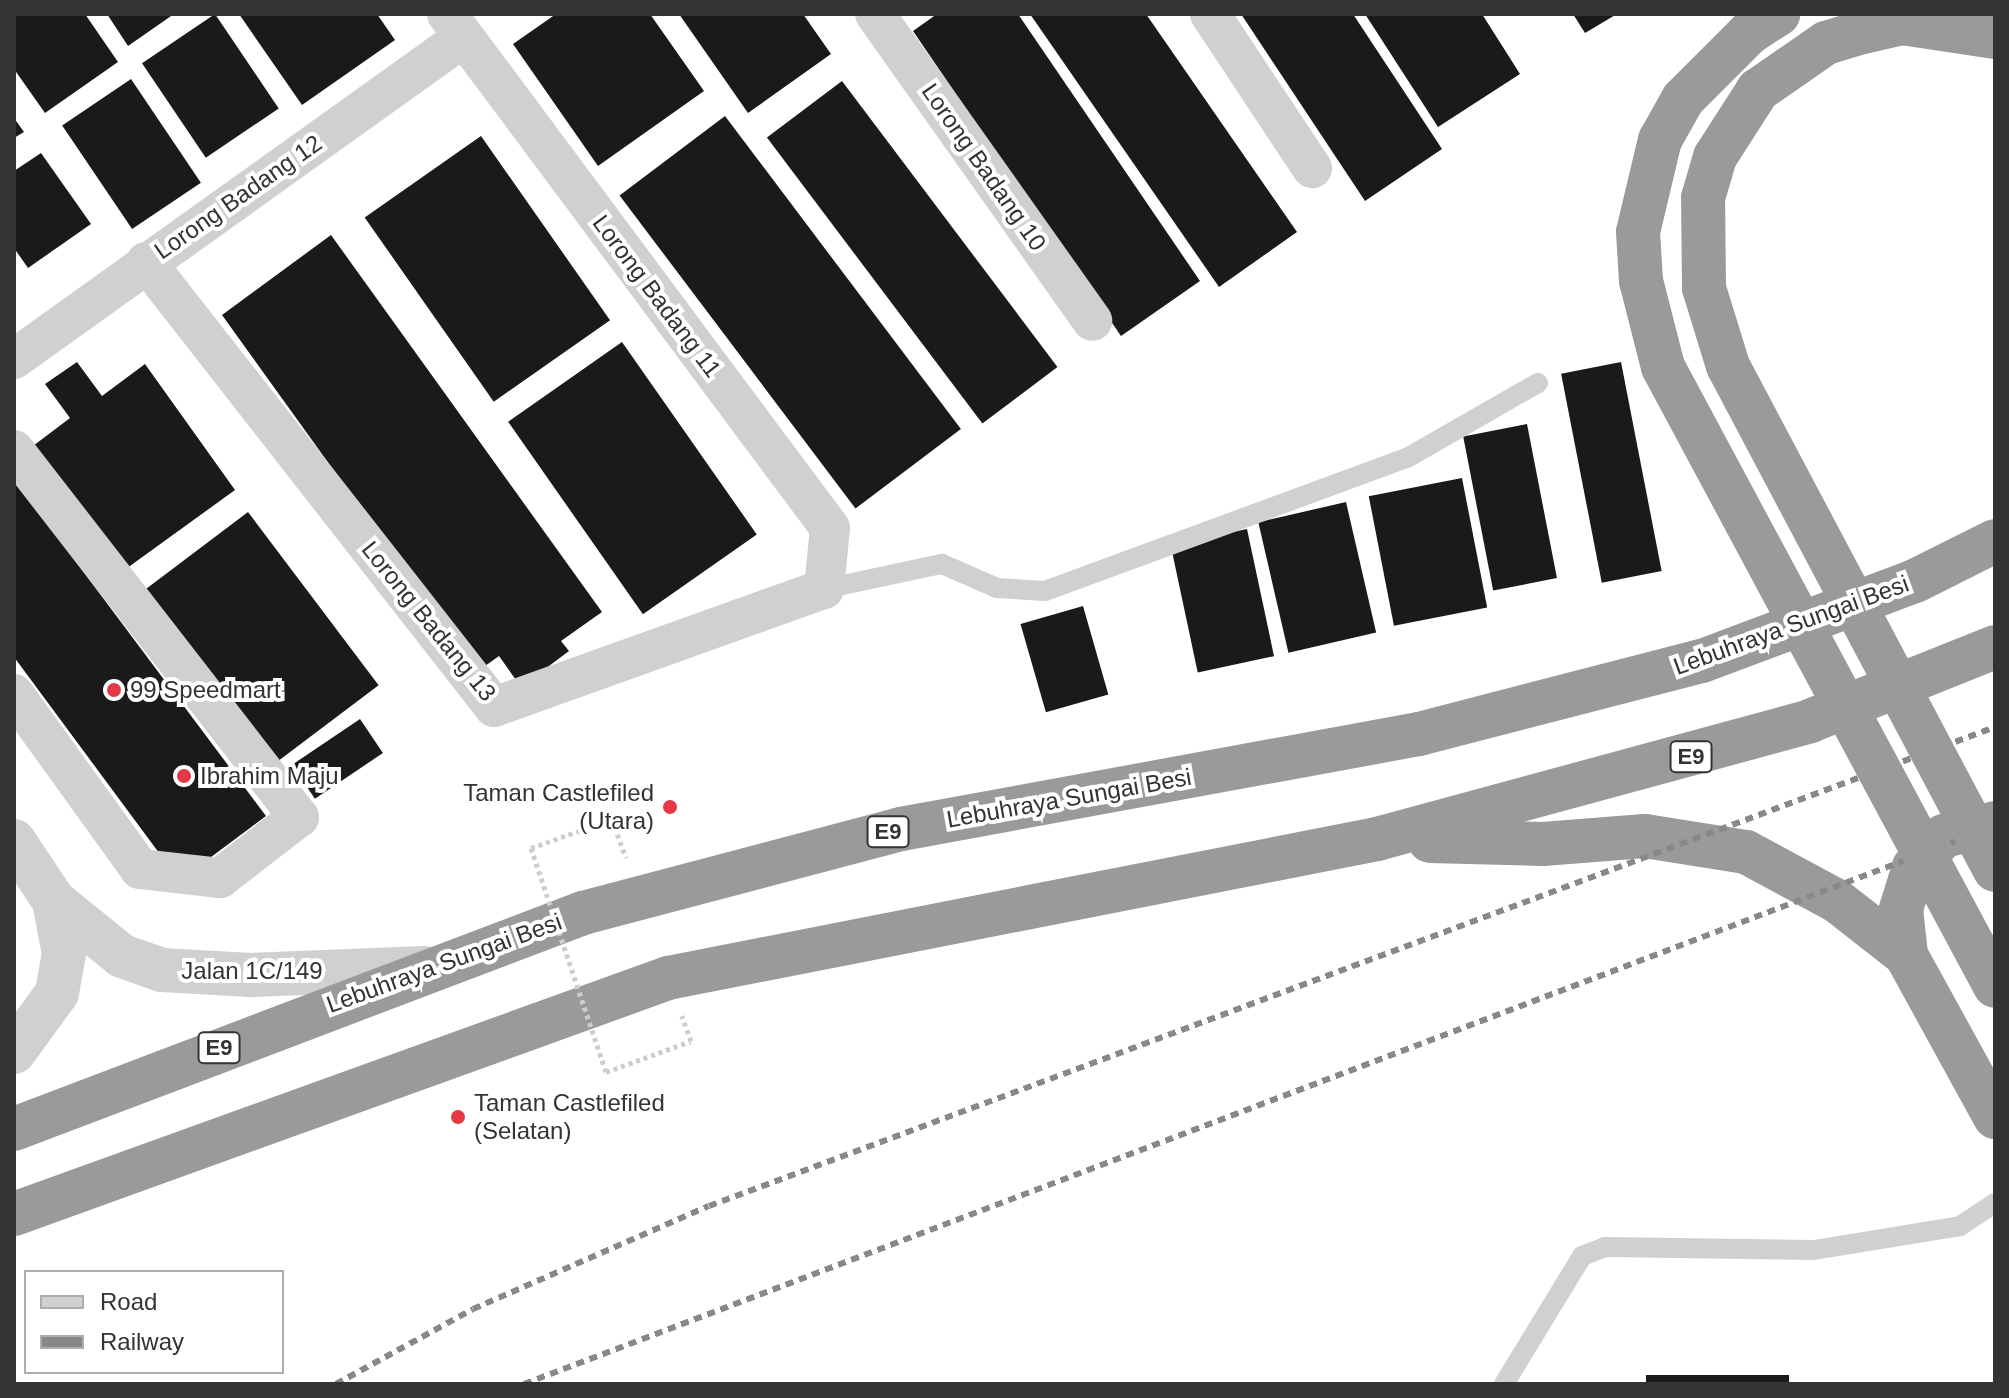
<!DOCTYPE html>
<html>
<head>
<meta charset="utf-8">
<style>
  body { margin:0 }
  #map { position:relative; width:2009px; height:1398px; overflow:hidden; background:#fff; font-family:Helvetica,sans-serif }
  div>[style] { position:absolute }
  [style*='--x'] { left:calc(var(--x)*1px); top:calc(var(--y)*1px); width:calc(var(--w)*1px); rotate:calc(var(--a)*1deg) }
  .building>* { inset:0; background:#1a1a1a; transform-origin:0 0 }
  .path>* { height:5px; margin-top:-2.5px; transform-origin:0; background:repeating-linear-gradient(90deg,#cdcdcd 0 4px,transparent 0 8px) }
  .service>* { height:20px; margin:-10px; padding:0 10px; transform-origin:10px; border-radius:10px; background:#d0d0d0 }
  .minor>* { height:40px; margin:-20px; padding:0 20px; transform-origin:20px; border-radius:20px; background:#d0d0d0 }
  .tertiary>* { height:44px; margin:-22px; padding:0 22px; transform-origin:22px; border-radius:22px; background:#d0d0d0 }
  .motorway>* { height:44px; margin:-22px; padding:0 22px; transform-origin:22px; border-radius:22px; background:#9a9a9a }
  .rail>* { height:6px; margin-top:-3px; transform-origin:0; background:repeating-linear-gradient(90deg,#888 0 8px,transparent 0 14px) }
  .path-bridge>* { height:5px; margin-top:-2.5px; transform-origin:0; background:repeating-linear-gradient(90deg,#cdcdcd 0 4px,transparent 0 8px) }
  .motorway-bridge>* { height:44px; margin:-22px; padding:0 22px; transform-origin:22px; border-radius:22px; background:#9a9a9a }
  .dots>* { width:22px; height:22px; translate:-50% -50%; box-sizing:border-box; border:4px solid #fff; border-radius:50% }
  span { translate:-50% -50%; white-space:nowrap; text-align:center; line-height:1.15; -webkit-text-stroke:8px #fff; paint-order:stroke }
  .shield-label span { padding:2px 6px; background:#fff; border:2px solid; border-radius:6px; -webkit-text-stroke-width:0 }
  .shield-label { font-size:22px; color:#333; font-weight:700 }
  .street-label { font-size:24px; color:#333 }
  .poi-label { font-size:24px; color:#333 }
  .left { translate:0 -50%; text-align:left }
  .right { translate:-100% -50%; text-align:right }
  .frame { position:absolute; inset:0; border:16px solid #333; pointer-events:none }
  .legend { position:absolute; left:24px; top:1270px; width:260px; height:104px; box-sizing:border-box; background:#fff; border:2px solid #adadad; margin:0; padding:10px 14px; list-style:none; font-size:24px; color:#333 }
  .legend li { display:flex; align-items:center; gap:16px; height:40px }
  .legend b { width:40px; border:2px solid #adadad }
</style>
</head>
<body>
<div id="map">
  <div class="building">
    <i style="clip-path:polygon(14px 14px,85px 14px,118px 62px,45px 113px,14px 69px)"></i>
    <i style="clip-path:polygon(107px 14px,174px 14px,128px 46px)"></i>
    <i style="left:215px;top:14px;width:114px;height:88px;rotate:56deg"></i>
    <i style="clip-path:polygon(239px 14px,377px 14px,395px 40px,302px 105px)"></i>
    <i style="clip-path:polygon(556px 14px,650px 14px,704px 91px,598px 166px,513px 44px)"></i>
    <i style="clip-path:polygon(679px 14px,803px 14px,831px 54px,748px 113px)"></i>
    <i style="clip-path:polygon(937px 14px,1018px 14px,1200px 281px,1121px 336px,913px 31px)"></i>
    <i style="clip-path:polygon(1030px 14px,1146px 14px,1297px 232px,1219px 287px)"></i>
    <i style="clip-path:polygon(1241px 14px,1353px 14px,1442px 149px,1365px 201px)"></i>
    <i style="clip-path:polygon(1365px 14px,1482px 14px,1520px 74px,1438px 127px)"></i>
    <i style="clip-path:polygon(1573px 14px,1617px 14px,1585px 33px)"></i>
    <i style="left:131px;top:79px;width:125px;height:83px;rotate:56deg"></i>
    <i style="left:842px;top:81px;width:358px;height:94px;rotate:53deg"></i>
    <i style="left:725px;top:116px;width:392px;height:132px;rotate:53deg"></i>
    <i style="clip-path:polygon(14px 118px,24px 132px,14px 138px)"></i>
    <i style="left:481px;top:136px;width:225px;height:142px;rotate:55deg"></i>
    <i style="clip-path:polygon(41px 153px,91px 224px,28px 268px,14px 248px,14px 171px)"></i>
    <i style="clip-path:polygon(331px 235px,602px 612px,561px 641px,569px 651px,521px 687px,499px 656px,478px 671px,222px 315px)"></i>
    <i style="left:622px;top:342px;width:235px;height:139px;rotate:55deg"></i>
    <i style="clip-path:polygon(77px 362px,102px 396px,145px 364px,235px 490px,123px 571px,33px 446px,70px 418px,45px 384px)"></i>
    <i style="left:1621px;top:362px;width:213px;height:61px;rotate:79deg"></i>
    <i style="left:1527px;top:424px;width:157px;height:65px;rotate:79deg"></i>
    <i style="left:1462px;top:478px;width:132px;height:95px;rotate:79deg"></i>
    <i style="clip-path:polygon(14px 479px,266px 816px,199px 866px,165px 861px,14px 657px)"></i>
    <i style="left:1346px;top:502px;width:134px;height:90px;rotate:77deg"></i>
    <i style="left:248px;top:512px;width:217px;height:134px;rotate:53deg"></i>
    <i style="left:1247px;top:529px;width:130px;height:78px;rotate:78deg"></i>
    <i style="left:1083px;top:606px;width:92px;height:65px;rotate:74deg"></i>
    <i style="left:360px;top:719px;width:41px;height:82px;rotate:56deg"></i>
    <i style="left:1646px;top:1375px;width:143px;height:9px"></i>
  </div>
  <div class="path">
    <i style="--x:531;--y:848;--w:86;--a:-19.7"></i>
    <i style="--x:612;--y:819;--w:41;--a:70.3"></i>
    <i style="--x:606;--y:1072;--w:90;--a:-20"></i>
    <i style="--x:691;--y:1041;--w:27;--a:-110"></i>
  </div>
  <div class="service">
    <i style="--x:824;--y:589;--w:121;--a:-12"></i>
    <i style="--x:942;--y:564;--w:60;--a:23.6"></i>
    <i style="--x:997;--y:588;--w:48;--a:3.6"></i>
    <i style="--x:1045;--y:591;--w:386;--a:-20.2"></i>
    <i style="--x:1407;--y:458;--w:151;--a:-29.8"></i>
    <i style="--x:1504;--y:1384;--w:150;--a:-58.6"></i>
    <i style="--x:1582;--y:1256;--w:26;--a:-21"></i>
    <i style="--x:1606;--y:1247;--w:208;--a:0.8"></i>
    <i style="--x:1814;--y:1250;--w:148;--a:-9.3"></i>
    <i style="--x:1960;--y:1226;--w:42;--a:-33.3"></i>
  </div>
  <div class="minor">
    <i style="--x:875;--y:14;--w:376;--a:54.7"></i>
    <i style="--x:1210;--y:14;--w:185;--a:56.5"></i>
    <i style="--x:146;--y:262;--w:565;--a:51.97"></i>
    <i style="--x:494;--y:707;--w:350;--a:-19.7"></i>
    <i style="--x:824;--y:589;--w:61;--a:-84.4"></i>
    <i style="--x:830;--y:528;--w:641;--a:-126.69"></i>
    <i style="--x:14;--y:359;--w:553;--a:-35.59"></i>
    <i style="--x:14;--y:450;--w:465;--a:52.2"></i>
    <i style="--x:299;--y:817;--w:100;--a:142.3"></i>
    <i style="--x:220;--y:878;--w:81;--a:-173.6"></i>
    <i style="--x:140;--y:869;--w:216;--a:-125.8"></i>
  </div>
  <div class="tertiary">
    <i style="--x:14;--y:841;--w:72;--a:56.3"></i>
    <i style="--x:54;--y:901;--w:87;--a:39"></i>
    <i style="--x:122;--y:956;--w:42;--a:19.3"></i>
    <i style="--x:162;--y:970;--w:89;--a:3.2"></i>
    <i style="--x:251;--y:975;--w:173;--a:-2.3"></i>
    <i style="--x:14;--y:1052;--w:73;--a:-53.9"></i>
    <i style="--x:57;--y:993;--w:40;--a:-80"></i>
    <i style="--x:64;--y:954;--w:54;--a:-100.7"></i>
  </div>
  <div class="motorway">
    <i style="--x:1728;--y:366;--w:82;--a:-107.1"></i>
    <i style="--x:1704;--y:288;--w:90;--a:-90.6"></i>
    <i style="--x:1703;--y:198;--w:43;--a:-73.7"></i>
    <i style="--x:1715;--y:157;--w:80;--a:-57.3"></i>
    <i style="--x:1758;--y:90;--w:83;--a:-34.7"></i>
    <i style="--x:1826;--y:43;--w:39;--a:-17"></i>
    <i style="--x:1863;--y:32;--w:40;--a:-13"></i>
    <i style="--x:1902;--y:23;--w:94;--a:8.6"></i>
    <i style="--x:1663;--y:367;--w:89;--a:-104.3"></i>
    <i style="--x:1641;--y:281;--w:49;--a:-93.5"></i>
    <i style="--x:1638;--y:232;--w:95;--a:-76.6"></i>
    <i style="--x:1660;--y:140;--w:47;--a:-60.7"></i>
    <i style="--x:1683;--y:99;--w:93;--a:-45"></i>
    <i style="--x:1749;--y:33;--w:35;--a:-33"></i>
    <i style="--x:1995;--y:823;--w:53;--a:165.7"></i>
    <i style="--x:1944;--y:836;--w:43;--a:134.1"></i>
    <i style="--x:1914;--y:867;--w:44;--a:107.2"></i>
    <i style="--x:1901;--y:909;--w:46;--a:83.8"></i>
    <i style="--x:1906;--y:955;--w:185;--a:61.2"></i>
    <i style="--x:1430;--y:841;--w:113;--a:1.5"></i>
    <i style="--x:1543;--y:844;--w:102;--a:-4.5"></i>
    <i style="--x:1645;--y:836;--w:102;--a:9"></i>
    <i style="--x:1746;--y:852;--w:103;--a:28.3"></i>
    <i style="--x:1837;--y:901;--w:88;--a:38"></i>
    <i style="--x:14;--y:1129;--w:609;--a:-20.79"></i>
    <i style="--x:583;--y:913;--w:329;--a:-14.8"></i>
    <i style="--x:901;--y:829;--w:527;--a:-10.39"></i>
    <i style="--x:1419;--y:734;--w:292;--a:-14.5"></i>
    <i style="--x:1702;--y:661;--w:228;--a:-20.6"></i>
    <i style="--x:1915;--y:581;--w:89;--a:-26.6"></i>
    <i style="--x:14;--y:1214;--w:695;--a:-19.84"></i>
    <i style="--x:668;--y:978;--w:722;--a:-11.09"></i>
    <i style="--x:1377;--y:839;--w:449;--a:-15.2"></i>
    <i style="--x:1810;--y:721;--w:199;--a:-21.8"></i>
  </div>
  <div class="rail">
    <i style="--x:336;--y:1384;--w:156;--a:-28.7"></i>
    <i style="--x:473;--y:1309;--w:257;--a:-23.6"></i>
    <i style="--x:709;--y:1206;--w:1372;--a:-20.43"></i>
    <i style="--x:524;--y:1384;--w:1573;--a:-20.77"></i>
  </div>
  <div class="path-bridge">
    <i style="--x:531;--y:848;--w:236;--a:71.5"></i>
  </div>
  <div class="motorway-bridge">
    <i style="--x:1728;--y:366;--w:570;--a:62.09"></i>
    <i style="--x:1663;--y:367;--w:702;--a:61.79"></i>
  </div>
  <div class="dots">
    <i style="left:114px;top:690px;background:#e63946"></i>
    <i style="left:184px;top:776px;background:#e63946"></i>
    <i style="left:670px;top:807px;background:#e63946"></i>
    <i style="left:458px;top:1117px;background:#e63946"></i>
  </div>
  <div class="shield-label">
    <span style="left:1691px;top:757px">E9</span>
    <span style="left:888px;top:832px">E9</span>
    <span style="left:219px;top:1048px">E9</span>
  </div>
  <div class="street-label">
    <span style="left:984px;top:167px;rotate:55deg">Lorong Badang 10</span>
    <span style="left:238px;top:197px;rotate:-35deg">Lorong Badang 12</span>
    <span style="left:657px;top:296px;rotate:53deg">Lorong Badang 11</span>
    <span style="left:429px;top:621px;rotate:51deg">Lorong Badang 13</span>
    <span style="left:1791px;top:625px;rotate:-20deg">Lebuhraya Sungai Besi</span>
    <span style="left:1069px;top:798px;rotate:-10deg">Lebuhraya Sungai Besi</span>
    <span style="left:444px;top:963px;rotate:-20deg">Lebuhraya Sungai Besi</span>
    <span style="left:252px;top:971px">Jalan 1C/149</span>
  </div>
  <div class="poi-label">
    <span class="left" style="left:130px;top:690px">99 Speedmart</span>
    <span class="left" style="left:200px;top:776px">Ibrahim Maju</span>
    <span class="right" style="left:654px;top:807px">Taman Castlefiled<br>(Utara)</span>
    <span class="left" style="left:474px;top:1117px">Taman Castlefiled<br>(Selatan)</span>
  </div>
  <div class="frame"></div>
  <ul class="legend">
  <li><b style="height:10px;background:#d0d0d0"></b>Road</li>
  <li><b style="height:10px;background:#888"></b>Railway</li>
  </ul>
</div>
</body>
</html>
